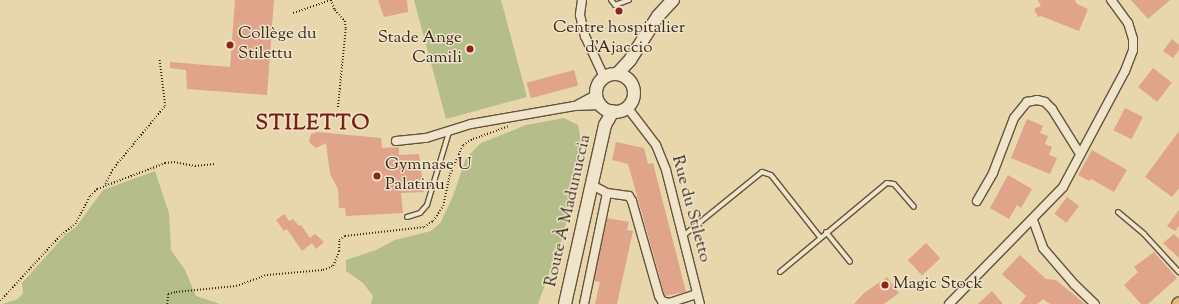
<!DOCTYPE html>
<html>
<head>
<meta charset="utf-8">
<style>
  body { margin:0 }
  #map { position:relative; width:1179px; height:304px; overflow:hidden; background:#e8d6ad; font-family:"Sorts Mill Goudy",serif }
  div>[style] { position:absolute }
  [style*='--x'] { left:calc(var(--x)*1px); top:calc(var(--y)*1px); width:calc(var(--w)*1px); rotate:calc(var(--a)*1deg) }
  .green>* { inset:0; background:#b5be8b }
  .building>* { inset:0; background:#e0a48a; transform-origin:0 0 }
  .path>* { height:1.5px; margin-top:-0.75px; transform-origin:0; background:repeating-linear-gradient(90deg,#382819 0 1px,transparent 0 3px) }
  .roads { filter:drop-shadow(1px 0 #64543e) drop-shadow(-1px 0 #64543e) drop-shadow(0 1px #64543e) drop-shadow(0 -1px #64543e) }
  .service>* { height:4px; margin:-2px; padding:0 2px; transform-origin:2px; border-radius:2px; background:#f0e4ca }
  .minor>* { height:8px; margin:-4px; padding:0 4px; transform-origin:4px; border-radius:4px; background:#f0e4ca }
  .secondary>* { height:12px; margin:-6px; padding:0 6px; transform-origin:6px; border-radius:6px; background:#f0e4ca }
  .secondary>.ring { margin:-6px; padding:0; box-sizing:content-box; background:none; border:12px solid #f0e4ca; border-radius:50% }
  .primary>* { height:13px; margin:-6.5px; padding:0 6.5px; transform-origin:6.5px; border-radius:6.5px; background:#e4bb76 }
  .dots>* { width:11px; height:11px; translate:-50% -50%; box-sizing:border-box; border:2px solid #f0e4ca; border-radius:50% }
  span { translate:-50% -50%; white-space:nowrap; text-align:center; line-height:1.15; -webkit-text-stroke:3px #f0e4ca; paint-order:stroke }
  .poi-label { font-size:17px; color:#382819 }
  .left { translate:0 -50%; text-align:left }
  .right { translate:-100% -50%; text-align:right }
  .street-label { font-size:17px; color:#382819 }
  .district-label { font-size:21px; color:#7a1f14; font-weight:700; letter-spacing:1px }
</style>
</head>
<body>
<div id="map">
  <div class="green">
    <i style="clip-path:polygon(414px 0,501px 0,527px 97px,446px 119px)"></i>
    <i style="clip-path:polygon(564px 118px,578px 125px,581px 142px,564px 233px,538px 304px,371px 304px,373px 296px,363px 283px,346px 271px,346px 260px,376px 250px,395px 240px,431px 231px,441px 222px,453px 196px,466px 158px,481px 143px,526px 125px)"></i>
    <i style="clip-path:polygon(155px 171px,169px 213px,171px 250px,185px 270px,196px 296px,220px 304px,2px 304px,18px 299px,23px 293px,22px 283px,65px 235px,76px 227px,103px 190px)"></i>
  </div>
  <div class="building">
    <i style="clip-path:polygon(235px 0,274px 0,267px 95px,187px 89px,186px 70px,170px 68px,170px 62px,230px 67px)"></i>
    <i style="clip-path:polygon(378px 0,407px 0,408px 12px,384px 17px)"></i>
    <i style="clip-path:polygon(1038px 0,1075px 0,1077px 4px,1088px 9px,1079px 31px,1041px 16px,1038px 17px,1034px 9px,1041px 6px)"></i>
    <i style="clip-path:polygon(1131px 0,1170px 0,1148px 19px)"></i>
    <i style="clip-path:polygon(1172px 39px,1179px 45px,1179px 50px,1173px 58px,1163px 51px)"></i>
    <i style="left:1153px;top:68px;width:24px;height:24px;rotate:38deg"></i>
    <i style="left:574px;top:70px;width:16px;height:49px;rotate:75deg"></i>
    <i style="left:1125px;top:108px;width:20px;height:25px;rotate:27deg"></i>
    <i style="clip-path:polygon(1027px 119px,1043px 126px,1040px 133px,1048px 136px,1045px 144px,1052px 147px,1049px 155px,1057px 158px,1050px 174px,1011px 158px)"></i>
    <i style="clip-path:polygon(1179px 131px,1179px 188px,1172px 197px,1145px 177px)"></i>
    <i style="clip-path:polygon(317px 132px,381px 138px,382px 148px,399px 147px,399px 155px,419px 154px,424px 192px,401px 193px,403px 213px,346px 216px,345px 208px,339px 208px,338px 189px,330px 174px,326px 143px,316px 148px,309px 142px,311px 134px)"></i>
    <i style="clip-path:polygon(616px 142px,644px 148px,648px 164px,653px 163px,686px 292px,665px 296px,628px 164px,612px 160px)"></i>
    <i style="clip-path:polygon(1092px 150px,1127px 170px,1114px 192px,1091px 179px,1089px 181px,1078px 175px)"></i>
    <i style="clip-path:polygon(1008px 175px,1032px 189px,1021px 208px,1017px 205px,1009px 219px,990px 208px)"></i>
    <i style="left:1067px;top:197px;width:15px;height:21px;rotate:37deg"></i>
    <i style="clip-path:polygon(1179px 210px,1179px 226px,1175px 231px,1167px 226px)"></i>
    <i style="clip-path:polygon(284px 214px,289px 221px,293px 219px,299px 226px,301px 225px,310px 238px,315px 234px,324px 242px,316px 249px,312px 243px,302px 251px,287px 229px,284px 231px,276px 220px)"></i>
    <i style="clip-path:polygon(607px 218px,629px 222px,627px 230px,633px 231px,617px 304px,595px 304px,600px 282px,594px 281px)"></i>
    <i style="clip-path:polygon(1174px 234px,1179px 239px,1179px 258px,1163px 243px)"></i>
    <i style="left:926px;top:243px;width:21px;height:25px;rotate:47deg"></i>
    <i style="clip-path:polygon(1154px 252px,1177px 278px,1148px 304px,1141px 304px,1124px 285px,1138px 272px,1134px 267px)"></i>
    <i style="clip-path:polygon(1020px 255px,1046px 279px,1056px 280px,1085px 304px,1050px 304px,1043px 299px,1037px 304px,1020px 304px,1026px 296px,1002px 274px)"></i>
    <i style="clip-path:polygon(887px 277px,899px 293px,884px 304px,854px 304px,864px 293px)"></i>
    <i style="clip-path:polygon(992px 291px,1003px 304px,978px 304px)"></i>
  </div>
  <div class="path">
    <i style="--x:331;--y:0;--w:11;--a:68"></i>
    <i style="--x:335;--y:10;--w:15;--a:48"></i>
    <i style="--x:345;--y:21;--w:8;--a:83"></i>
    <i style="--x:346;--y:29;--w:80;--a:95.7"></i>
    <i style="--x:293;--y:13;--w:40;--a:-18.9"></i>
    <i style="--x:105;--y:184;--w:16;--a:-63"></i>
    <i style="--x:112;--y:170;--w:83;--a:-50.4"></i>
    <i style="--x:165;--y:106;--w:48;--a:-97.1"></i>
    <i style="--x:0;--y:301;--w:90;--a:-47.3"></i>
    <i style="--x:61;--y:235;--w:18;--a:-38"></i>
    <i style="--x:75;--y:224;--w:32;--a:-62"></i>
    <i style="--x:90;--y:196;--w:10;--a:-45"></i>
    <i style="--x:97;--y:189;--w:73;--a:-20.9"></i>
    <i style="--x:165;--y:163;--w:9;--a:-6"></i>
    <i style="--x:174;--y:162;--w:21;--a:11"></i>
    <i style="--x:195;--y:166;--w:20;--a:-6"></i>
    <i style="--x:167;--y:304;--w:10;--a:-84"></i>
    <i style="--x:168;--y:294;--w:8;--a:-14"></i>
    <i style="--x:176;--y:292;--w:60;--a:-5.7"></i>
    <i style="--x:236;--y:286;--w:33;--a:-20"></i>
    <i style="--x:267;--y:275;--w:56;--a:-5.1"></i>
    <i style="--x:323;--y:270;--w:11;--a:-22"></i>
    <i style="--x:333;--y:266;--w:16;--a:-68"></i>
    <i style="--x:339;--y:251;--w:11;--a:-90"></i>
    <i style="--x:339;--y:240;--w:7;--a:-34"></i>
    <i style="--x:345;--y:236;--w:80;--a:-6.5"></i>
    <i style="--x:424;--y:227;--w:11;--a:-34"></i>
    <i style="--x:433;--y:221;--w:18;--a:-56"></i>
    <i style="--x:443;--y:206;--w:33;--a:-78"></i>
    <i style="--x:450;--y:174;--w:32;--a:-66"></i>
    <i style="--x:463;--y:145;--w:12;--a:-31"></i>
    <i style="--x:473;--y:139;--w:37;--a:-20"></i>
  </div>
  <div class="roads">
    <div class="service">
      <i style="--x:611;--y:0;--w:6;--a:51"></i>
      <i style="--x:615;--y:5;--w:15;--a:-20"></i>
      <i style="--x:1118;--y:212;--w:34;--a:40"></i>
      <i style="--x:1144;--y:234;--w:52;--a:47.4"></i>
      <i style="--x:407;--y:217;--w:14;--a:-17"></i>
      <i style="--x:420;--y:213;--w:11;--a:-49"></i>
      <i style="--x:427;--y:205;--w:76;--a:-73.2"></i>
      <i style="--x:826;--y:232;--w:38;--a:51"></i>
      <i style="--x:683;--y:236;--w:102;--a:-39"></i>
      <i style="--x:762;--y:172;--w:9;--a:18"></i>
      <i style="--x:771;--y:175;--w:79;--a:51.7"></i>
      <i style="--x:780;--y:272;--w:139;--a:-39.8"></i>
      <i style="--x:887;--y:183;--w:7;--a:8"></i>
      <i style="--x:894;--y:184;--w:30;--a:49"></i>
    </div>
    <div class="minor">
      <i style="--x:582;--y:0;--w:15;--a:98"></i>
      <i style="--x:580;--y:15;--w:22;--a:77"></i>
      <i style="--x:585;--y:36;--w:45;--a:65.1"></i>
      <i style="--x:577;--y:105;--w:21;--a:-28"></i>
      <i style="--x:627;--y:107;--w:48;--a:52.7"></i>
      <i style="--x:656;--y:145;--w:27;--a:68"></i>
      <i style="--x:666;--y:170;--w:138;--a:75.8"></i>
      <i style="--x:396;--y:141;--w:30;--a:-6"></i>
      <i style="--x:426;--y:138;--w:47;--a:-17.3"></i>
      <i style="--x:471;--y:124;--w:105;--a:-9.9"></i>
      <i style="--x:574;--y:106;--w:27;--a:-2"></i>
      <i style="--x:607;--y:193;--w:22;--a:8"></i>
      <i style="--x:629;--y:196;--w:6;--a:59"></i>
      <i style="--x:632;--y:201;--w:99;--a:74.1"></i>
      <i style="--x:659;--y:296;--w:6;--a:59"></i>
      <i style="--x:662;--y:301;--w:7;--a:16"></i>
      <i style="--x:669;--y:303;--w:29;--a:-18"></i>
      <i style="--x:977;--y:201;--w:32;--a:-60"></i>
      <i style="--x:993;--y:173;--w:59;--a:-69.1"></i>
      <i style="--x:1014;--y:118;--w:21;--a:-51"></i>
      <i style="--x:1027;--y:102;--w:10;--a:-11"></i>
      <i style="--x:1037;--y:100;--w:8;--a:14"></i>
      <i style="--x:1045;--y:102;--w:10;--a:45"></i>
      <i style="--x:1052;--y:109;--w:53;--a:58.1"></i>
      <i style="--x:1033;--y:220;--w:30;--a:70"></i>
      <i style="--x:1043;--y:248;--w:48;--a:49.3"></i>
      <i style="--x:1074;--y:284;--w:29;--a:44"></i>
      <i style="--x:584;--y:304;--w:113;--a:-78.3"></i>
      <i style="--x:607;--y:193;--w:17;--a:-152"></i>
      <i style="--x:949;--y:304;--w:163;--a:-45.7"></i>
      <i style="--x:1063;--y:187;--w:132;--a:-61.9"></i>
      <i style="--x:1125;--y:71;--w:22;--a:-69"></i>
      <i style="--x:1133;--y:50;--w:11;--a:-90"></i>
      <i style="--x:1133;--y:39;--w:17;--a:-107"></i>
      <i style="--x:1128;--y:23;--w:29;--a:-126"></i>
    </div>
    <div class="secondary">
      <i style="--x:617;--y:74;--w:19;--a:-47"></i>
      <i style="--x:630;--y:60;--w:52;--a:-57.5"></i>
      <i style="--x:658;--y:16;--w:22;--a:-47"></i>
      <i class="ring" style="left:596px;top:74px;width:26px;height:26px"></i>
      <i style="--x:565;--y:304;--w:183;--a:-77.4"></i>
      <i style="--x:605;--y:125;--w:16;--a:-60"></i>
    </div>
    <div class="primary">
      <i style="--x:1178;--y:304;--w:1;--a:-45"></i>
    </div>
  </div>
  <div class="dots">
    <i style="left:619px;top:11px;background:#8f2418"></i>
    <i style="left:230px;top:45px;background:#8f2418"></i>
    <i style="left:470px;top:49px;background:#8f2418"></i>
    <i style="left:377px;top:176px;background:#8f2418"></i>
    <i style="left:885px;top:285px;background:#8f2418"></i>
  </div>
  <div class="poi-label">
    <span style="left:619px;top:39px">Centre hospitalier<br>d'Ajaccio</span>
    <span class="left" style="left:238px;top:45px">Collège du<br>Stilettu</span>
    <span class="right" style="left:462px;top:49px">Stade Ange<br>Camili</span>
    <span class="left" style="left:385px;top:176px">Gymnase U<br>Palatinu</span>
    <span class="left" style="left:893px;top:285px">Magic Stock</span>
  </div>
  <div class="street-label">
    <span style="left:690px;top:209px;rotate:75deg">Rue du Stiletto</span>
    <span style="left:569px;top:211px;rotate:-77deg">Route À Madunuccia</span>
  </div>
  <div class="district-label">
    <span style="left:313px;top:124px">STILETTO</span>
  </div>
</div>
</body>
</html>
